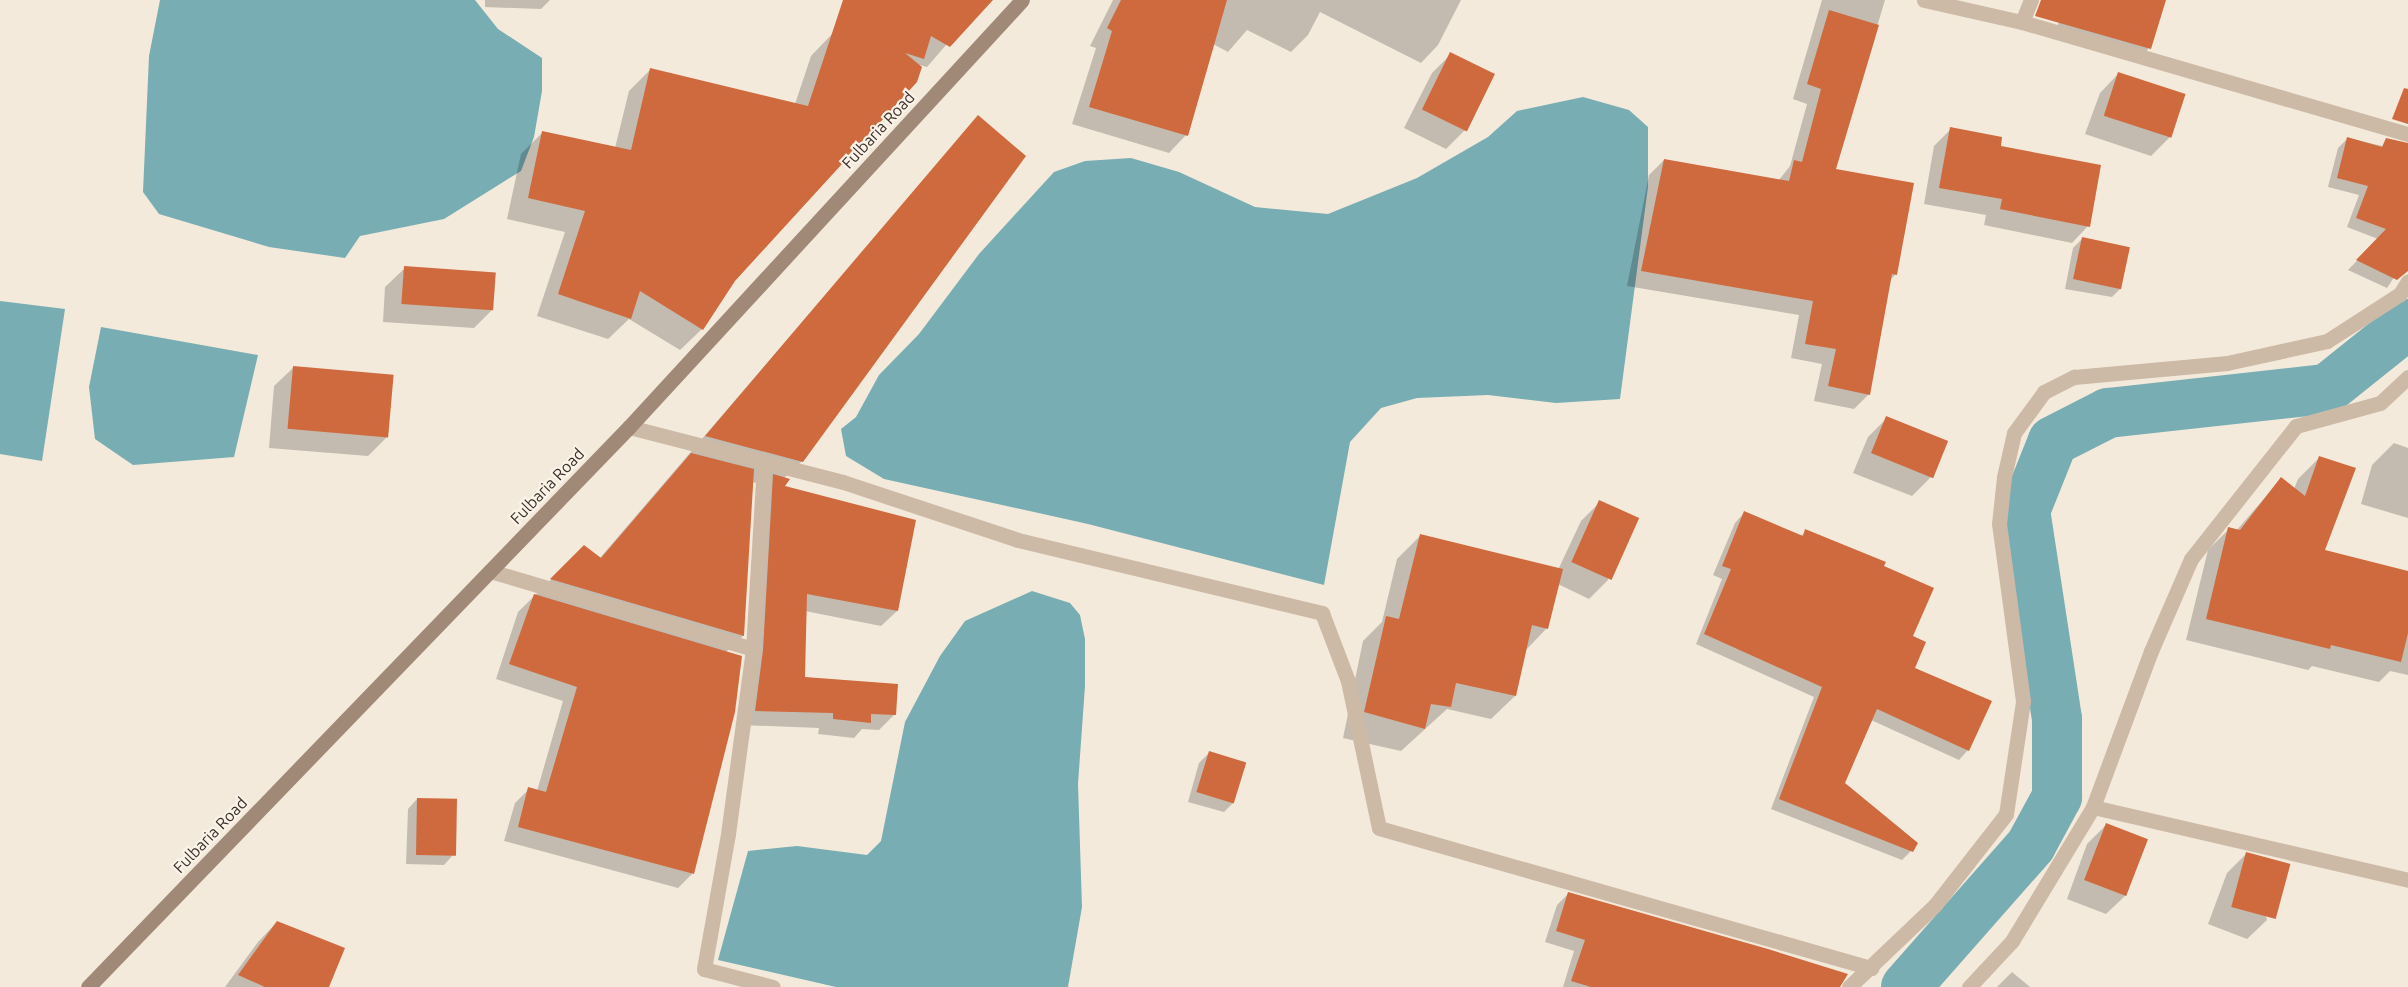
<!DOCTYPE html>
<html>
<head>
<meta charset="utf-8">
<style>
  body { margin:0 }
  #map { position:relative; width:2408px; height:987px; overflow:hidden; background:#f4eadb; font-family:Ubuntu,sans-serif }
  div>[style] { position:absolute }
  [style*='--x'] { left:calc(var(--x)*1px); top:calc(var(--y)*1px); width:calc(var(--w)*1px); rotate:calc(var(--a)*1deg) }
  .water>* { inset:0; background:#78adb3 }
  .shadow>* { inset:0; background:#0003 }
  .canal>* { height:50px; margin:-25px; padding:0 25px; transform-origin:25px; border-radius:25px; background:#78adb3 }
  .building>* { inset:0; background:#cf6a3e; transform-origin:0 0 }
  .street>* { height:15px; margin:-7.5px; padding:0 7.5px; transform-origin:7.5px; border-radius:7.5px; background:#cdbaa6 }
  .secondary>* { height:15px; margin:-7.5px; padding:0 7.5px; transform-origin:7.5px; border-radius:7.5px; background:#a18977 }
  span { translate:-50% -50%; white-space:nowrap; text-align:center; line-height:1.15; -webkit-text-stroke:4.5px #fbf3e8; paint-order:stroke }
  .street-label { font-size:16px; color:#392e28 }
</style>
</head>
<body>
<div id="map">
  <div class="water">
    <i style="clip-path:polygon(160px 0,475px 0,498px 29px,542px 58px,542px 91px,534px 137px,521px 171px,444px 219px,360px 236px,345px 258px,269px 247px,159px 214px,143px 192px,149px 56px)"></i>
    <i style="clip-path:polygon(1583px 97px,1629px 110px,1648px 127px,1648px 187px,1620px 399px,1556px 403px,1488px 395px,1417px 398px,1381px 408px,1350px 442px,1324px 585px,1088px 524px,884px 479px,846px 456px,841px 429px,856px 417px,879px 375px,919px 334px,979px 254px,1054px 172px,1085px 161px,1131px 158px,1179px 172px,1255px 207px,1328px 214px,1417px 178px,1488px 137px,1517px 111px)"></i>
    <i style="clip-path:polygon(0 301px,65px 309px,42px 461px,0 454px)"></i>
    <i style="clip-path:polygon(101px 327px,258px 355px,234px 457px,133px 465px,95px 439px,89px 387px)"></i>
    <i style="clip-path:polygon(1032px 591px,1070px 603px,1080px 615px,1085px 639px,1085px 686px,1078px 784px,1082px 907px,1068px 987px,836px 987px,718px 960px,748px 851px,797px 846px,867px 855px,881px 841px,905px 722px,940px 656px,965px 621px)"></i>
  </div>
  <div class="shadow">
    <i style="clip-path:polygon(485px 0,550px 0,541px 9px,485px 7px)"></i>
    <i style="clip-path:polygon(854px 0,985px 0,927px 67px,916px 64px,734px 280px,702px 329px,680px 350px,629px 319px,608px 339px,537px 316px,565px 232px,507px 219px,521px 154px,543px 132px,615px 148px,629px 91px,651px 69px,795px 104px,811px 56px,832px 34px)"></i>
    <i style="clip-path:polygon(1113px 0,1461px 0,1438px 45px,1421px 63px,1320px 12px,1308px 35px,1291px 52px,1247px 30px,1228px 52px,1213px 44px,1186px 135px,1169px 153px,1072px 124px,1096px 48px,1090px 46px)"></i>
    <i style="clip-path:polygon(1822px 0,1885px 0,1834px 170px,1896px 274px,1889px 281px,1869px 394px,1854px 409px,1814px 401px,1822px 364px,1791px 358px,1799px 315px,1627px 286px,1649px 175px,1664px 160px,1779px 180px,1790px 166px,1807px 104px,1793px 99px)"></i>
    <i style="clip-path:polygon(2066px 0,2164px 0,2149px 48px,2140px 58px,2055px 34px)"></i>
    <i style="clip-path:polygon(1451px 54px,1465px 130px,1446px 149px,1404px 128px,1432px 73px)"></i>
    <i style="clip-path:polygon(2119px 73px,2170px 137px,2151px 156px,2085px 134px,2100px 93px)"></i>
    <i style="clip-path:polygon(978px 117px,802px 461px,784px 478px,782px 487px,897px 611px,881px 626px,805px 611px,804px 678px,895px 714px,879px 730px,862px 729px,854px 738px,818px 734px,819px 728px,740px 725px,764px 485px,752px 482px,743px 636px,725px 653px,733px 711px,692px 874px,678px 888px,504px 841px,515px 803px,529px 789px,537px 791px,563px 701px,496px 679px,518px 612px,584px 547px,599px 559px)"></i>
    <i style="clip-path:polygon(1951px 129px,1999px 147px,2088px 226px,2072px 243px,1984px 225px,1986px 215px,1924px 204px,1934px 146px)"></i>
    <i style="clip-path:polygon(2348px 138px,2408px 152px,2408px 256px,2387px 288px,2348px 270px,2378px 239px,2347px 227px,2359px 195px,2328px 187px,2338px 148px)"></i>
    <i style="clip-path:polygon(2082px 239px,2122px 287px,2112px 297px,2065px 289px,2073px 248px)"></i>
    <i style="clip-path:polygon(405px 268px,493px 309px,474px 328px,383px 322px,385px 287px)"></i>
    <i style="clip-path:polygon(294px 367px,387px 437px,368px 456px,269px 448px,274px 386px)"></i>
    <i style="clip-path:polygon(1887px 418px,1931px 477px,1912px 496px,1853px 473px,1868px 437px)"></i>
    <i style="clip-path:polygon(2394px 443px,2408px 448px,2408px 518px,2361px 504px,2372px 465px)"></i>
    <i style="clip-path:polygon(2319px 458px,2323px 551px,2408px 572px,2408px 675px,2390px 671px,2379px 682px,2312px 666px,2308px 670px,2186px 640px,2208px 550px,2229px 529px,2236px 531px,2281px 479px,2294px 489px,2298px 479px)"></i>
    <i style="clip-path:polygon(1600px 502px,1608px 580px,1589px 599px,1558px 584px,1547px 628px,1525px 651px,1515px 696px,1491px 719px,1447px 709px,1401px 751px,1343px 738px,1363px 641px,1382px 622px,1397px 559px,1420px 536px,1558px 570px,1581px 521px)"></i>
    <i style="clip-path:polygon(1744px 513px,1801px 536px,1806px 531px,1882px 567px,1911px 637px,1913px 669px,1968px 750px,1959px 760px,1871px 720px,1843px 783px,1911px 851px,1902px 860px,1771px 809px,1814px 697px,1696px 644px,1722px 579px,1713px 575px,1735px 523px)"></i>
    <i style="clip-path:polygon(1209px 753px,1234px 802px,1224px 812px,1188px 802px,1199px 763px)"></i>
    <i style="clip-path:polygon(417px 799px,453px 855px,444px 865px,406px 864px,408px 809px)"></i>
    <i style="clip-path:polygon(2106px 825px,2126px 895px,2106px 914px,2067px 899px,2087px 844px)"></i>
    <i style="clip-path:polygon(2246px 854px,2267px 920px,2247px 939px,2208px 924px,2227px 873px)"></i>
    <i style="clip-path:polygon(1568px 894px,1800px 987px,1563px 987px,1574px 951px,1545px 942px,1557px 905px)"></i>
    <i style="clip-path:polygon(277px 922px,327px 987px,225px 987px,258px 942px)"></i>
    <i style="clip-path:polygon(2012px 972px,2030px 987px,1997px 987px)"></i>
  </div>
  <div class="canal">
    <i style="--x:1906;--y:987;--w:189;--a:-48.6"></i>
    <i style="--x:2031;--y:845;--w:55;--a:-61.6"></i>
    <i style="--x:2057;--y:797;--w:78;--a:-90"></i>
    <i style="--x:2057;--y:719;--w:210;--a:-98.7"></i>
    <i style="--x:2025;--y:511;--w:75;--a:-68.2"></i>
    <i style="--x:2053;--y:441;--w:62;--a:-27"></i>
    <i style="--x:2108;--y:413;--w:220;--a:-6.3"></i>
    <i style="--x:2327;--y:389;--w:104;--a:-38.7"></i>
  </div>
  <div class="building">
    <i style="clip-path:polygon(843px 0,993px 0,950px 47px,931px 36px,924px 59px,905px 53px,922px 67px,917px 82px,735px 281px,703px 330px,640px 291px,631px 319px,558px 294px,585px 211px,528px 198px,542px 131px,631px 150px,650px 68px,808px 106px)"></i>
    <i style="clip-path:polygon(1121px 0,1227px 0,1188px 136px,1089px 107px,1112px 31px,1107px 28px)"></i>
    <i style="clip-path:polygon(2041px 0,2166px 0,2151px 49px,2035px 16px)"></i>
    <i style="clip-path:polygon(1829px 10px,1879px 25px,1836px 169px,1914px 183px,1897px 275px,1892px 274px,1870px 395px,1828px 386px,1836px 349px,1805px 344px,1813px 301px,1641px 271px,1664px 159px,1789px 181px,1794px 160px,1802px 162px,1821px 89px,1807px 84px)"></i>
    <i style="left:1450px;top:52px;width:50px;height:64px;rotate:26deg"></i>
    <i style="left:2118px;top:72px;width:71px;height:46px;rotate:18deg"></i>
    <i style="clip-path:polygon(2404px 88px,2408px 89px,2408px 124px,2392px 119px)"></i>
    <i style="clip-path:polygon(978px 115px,1026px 156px,803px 462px,705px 436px)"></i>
    <i style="clip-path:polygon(1950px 127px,2002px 137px,2001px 146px,2101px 165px,2090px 227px,2000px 209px,2002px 199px,1939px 188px)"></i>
    <i style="clip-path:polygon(2347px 137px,2382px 147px,2386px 138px,2408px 143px,2408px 271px,2397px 280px,2356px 260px,2386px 229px,2356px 218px,2368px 186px,2337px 178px)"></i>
    <i style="left:2082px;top:237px;width:49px;height:43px;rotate:12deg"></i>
    <i style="left:404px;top:266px;width:92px;height:38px;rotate:4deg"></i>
    <i style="left:293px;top:366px;width:101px;height:63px;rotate:5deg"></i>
    <i style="left:1886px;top:416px;width:67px;height:40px;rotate:22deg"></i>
    <i style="clip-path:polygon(691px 453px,754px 469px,744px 636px,550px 579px,584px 545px,601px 558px)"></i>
    <i style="clip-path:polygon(2319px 456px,2356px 468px,2325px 550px,2408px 571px,2408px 633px,2401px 662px,2331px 645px,2330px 649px,2206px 619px,2228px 527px,2240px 530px,2281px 477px,2305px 496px)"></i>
    <i style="clip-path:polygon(773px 474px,790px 479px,785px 486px,916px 520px,898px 611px,807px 594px,805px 677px,898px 684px,896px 715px,871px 714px,871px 723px,833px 719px,833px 713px,755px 711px,763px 650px)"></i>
    <i style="left:1599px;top:500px;width:44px;height:68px;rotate:24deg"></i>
    <i style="clip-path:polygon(1744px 511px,1803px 536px,1805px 529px,1886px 562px,1884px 566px,1934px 588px,1913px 636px,1926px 642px,1915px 668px,1992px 701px,1969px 751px,1877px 709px,1845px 783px,1918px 843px,1913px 852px,1779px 799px,1822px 687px,1704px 634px,1731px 569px,1722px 566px)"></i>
    <i style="clip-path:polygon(1420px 534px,1563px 569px,1548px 629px,1532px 625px,1516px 696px,1456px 683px,1451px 707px,1431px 704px,1425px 729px,1364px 712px,1386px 616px,1399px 619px)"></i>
    <i style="clip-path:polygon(534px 594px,742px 656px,735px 712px,694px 874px,518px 827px,528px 787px,546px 792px,577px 687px,509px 664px)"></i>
    <i style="left:1209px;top:751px;width:39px;height:43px;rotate:17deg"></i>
    <i style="left:417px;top:798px;width:40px;height:57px;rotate:1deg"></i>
    <i style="left:2106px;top:823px;width:45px;height:61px;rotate:21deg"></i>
    <i style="left:2246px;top:852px;width:46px;height:57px;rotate:15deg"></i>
    <i style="clip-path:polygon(1568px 892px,1768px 949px,1848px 974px,1840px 987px,1591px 987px,1571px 981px,1585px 940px,1556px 931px)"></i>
    <i style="clip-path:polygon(277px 921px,345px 948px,329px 987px,265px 987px,238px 975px)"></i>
  </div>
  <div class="street">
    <i style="--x:1924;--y:0;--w:100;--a:12.7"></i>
    <i style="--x:2022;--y:22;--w:402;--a:16.2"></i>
    <i style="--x:2022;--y:22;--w:24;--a:-68"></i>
    <i style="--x:2408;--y:377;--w:38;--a:137"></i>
    <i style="--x:2380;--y:403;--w:87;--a:164.7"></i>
    <i style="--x:2296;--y:426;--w:169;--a:128.3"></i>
    <i style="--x:2191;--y:559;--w:100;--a:113.5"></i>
    <i style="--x:2151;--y:651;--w:166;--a:110.4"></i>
    <i style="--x:2093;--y:807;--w:323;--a:13"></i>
    <i style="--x:629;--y:427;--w:221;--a:14.4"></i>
    <i style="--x:843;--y:482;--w:184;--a:18.3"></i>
    <i style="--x:1018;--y:540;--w:313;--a:13.5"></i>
    <i style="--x:1322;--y:613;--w:73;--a:69.1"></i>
    <i style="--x:1348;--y:681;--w:150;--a:78.1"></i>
    <i style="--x:1379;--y:828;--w:512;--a:15.88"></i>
    <i style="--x:490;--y:571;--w:274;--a:16.5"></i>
    <i style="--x:753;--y:649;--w:187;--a:-86.6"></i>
    <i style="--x:753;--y:649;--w:187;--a:97.7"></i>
    <i style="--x:728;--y:834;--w:137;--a:100.1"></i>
    <i style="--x:704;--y:969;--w:71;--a:14.6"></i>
    <i style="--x:1849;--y:987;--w:119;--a:-43.6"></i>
    <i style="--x:1935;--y:905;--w:115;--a:-52"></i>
    <i style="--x:2006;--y:814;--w:114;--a:-81.4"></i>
    <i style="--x:2023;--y:701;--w:179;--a:-97.7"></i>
    <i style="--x:1999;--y:524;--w:47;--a:-83.9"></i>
    <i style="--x:2004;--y:477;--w:45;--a:-77.2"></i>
    <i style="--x:2014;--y:433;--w:51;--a:-53.8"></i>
    <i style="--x:2044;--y:392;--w:34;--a:-27"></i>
    <i style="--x:2074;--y:377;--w:154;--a:-5.2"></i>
    <i style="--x:2227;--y:363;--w:102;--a:-12.4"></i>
    <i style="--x:2327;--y:341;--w:87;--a:-32.8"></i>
    <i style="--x:2400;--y:294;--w:15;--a:-58"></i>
    <i style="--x:1969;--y:987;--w:63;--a:-46.9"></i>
    <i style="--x:2012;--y:941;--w:157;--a:-58.8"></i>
  </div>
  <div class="secondary">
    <i style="--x:88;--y:987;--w:779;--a:-45.99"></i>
    <i style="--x:629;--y:427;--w:580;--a:-47.37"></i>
  </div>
  <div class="street-label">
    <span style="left:878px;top:130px;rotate:-47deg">Fulbaria Road</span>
    <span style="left:547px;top:486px;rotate:-46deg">Fulbaria Road</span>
    <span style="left:210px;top:835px;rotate:-46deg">Fulbaria Road</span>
  </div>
</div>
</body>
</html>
